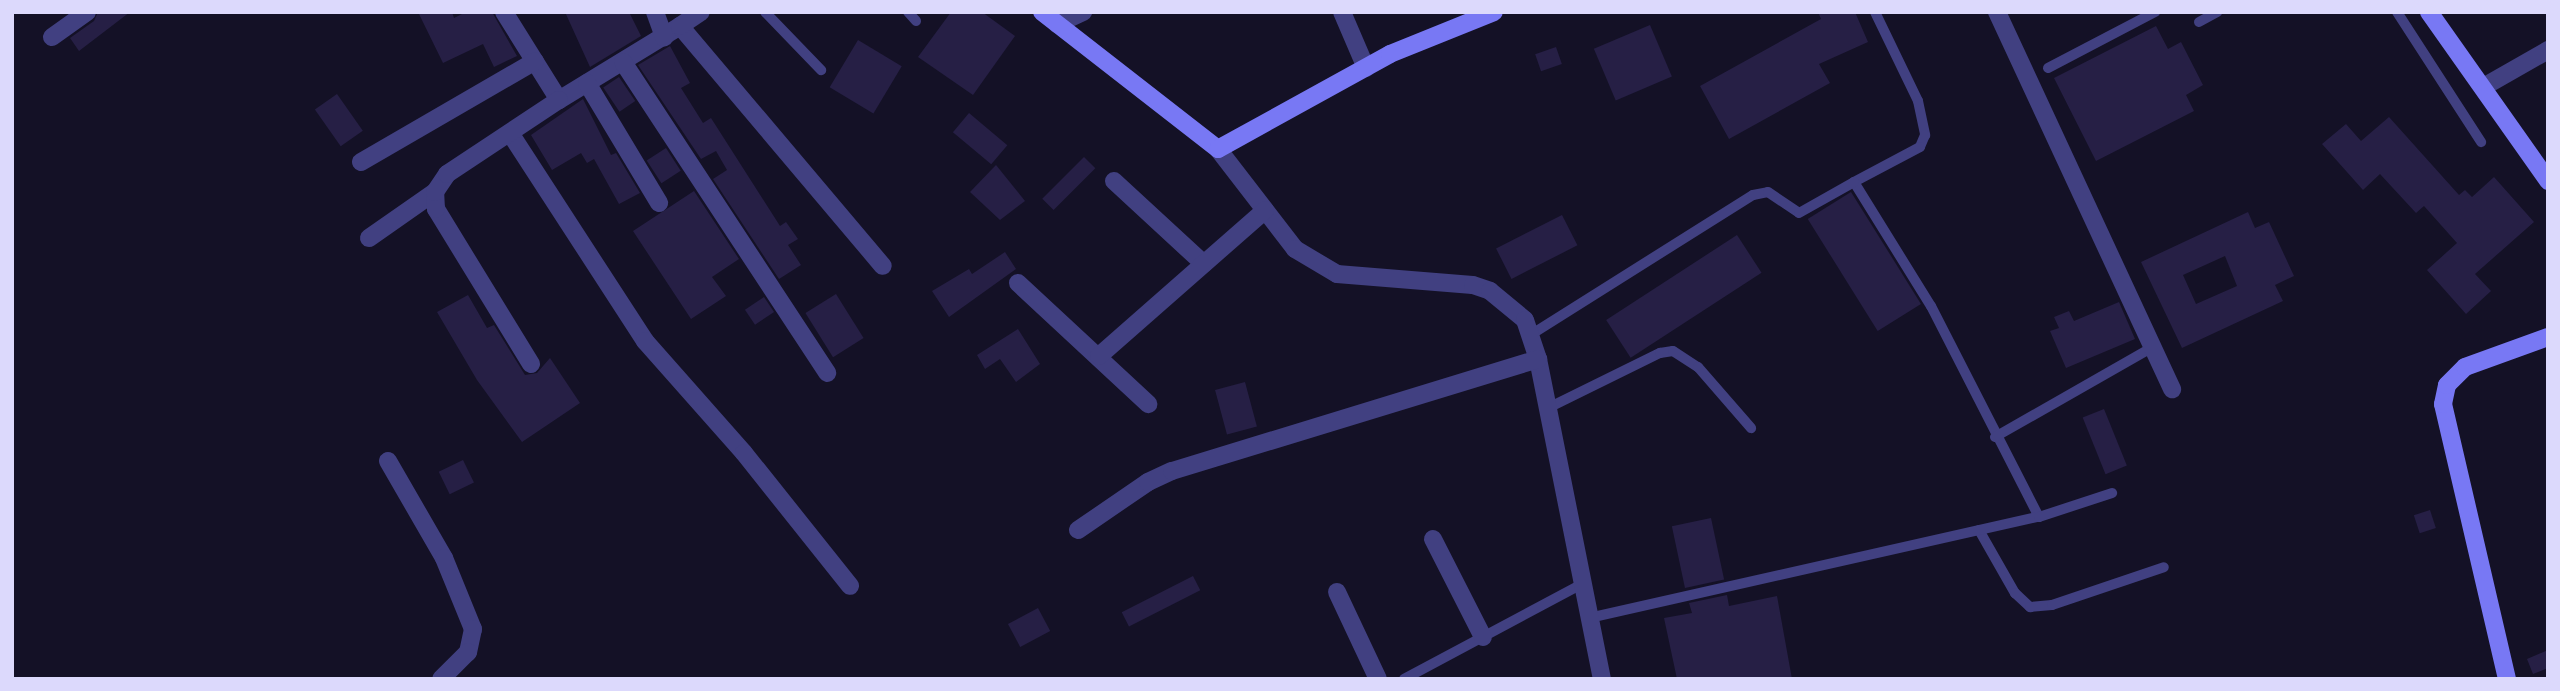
<!DOCTYPE html>
<html>
<head>
<meta charset="utf-8">
<style>
  body { margin:0 }
  #map { position:relative; width:2560px; height:691px; overflow:hidden; background:#141126; font-family:"DejaVu Sans",sans-serif }
  div>[style] { position:absolute }
  [style*='--x'] { left:calc(var(--x)*1px); top:calc(var(--y)*1px); width:calc(var(--w)*1px); rotate:calc(var(--a)*1deg) }
  .building>* { inset:0; background:#261f45; transform-origin:0 0 }
  .lane>* { height:10px; margin:-5px; padding:0 5px; transform-origin:5px; border-radius:5px; background:#414081 }
  .street>* { height:18px; margin:-9px; padding:0 9px; transform-origin:9px; border-radius:9px; background:#414081 }
  .secondary>* { height:18px; margin:-9px; padding:0 9px; transform-origin:9px; border-radius:9px; background:#7878f4 }
  span { translate:-50% -50%; white-space:nowrap; text-align:center; line-height:1.15; -webkit-text-stroke:6px #141126; paint-order:stroke }
  .frame { position:absolute; inset:0; border:14px solid #dcd9fc; pointer-events:none }
</style>
</head>
<body>
<div id="map">
  <div class="building">
    <i style="clip-path:polygon(98px 12px,130px 12px,79px 51px,70px 38px,94px 21px)"></i>
    <i style="clip-path:polygon(418px 12px,452px 12px,454px 18px,466px 12px,492px 12px,517px 56px,494px 67px,483px 44px,443px 63px)"></i>
    <i style="clip-path:polygon(565px 12px,629px 12px,641px 36px,590px 67px)"></i>
    <i style="clip-path:polygon(951px 12px,982px 12px,1015px 36px,973px 95px,918px 57px)"></i>
    <i style="clip-path:polygon(1818px 12px,1855px 12px,1868px 42px,1819px 64px,1830px 83px,1729px 139px,1700px 86px,1821px 19px)"></i>
    <i style="left:1650px;top:25px;width:56px;height:61px;rotate:67deg"></i>
    <i style="clip-path:polygon(2156px 26px,2168px 49px,2181px 42px,2203px 85px,2186px 95px,2194px 111px,2096px 161px,2054px 78px)"></i>
    <i style="left:858px;top:40px;width:51px;height:55px;rotate:31deg"></i>
    <i style="clip-path:polygon(670px 46px,690px 83px,681px 88px,703px 123px,711px 118px,780px 226px,786px 222px,798px 239px,788px 245px,801px 265px,779px 279px,713px 179px,727px 170px,716px 151px,701px 159px,638px 65px)"></i>
    <i style="left:1556px;top:47px;width:18px;height:22px;rotate:71deg"></i>
    <i style="left:619px;top:77px;width:29px;height:19px;rotate:56deg"></i>
    <i style="left:337px;top:94px;width:45px;height:27px;rotate:55deg"></i>
    <i style="clip-path:polygon(583px 99px,611px 155px,616px 153px,640px 193px,619px 204px,594px 159px,587px 163px,581px 153px,552px 170px,531px 135px)"></i>
    <i style="left:969px;top:113px;width:50px;height:25px;rotate:40deg"></i>
    <i style="clip-path:polygon(2389px 117px,2459px 195px,2465px 190px,2472px 197px,2494px 177px,2534px 222px,2475px 274px,2491px 291px,2466px 314px,2427px 270px,2457px 243px,2424px 206px,2416px 213px,2380px 174px,2363px 190px,2322px 144px,2346px 124px,2361px 141px)"></i>
    <i style="left:666px;top:148px;width:27px;height:23px;rotate:57deg"></i>
    <i style="left:1084px;top:157px;width:16px;height:59px;rotate:45deg"></i>
    <i style="clip-path:polygon(996px 165px,1025px 201px,1000px 220px,970px 192px)"></i>
    <i style="clip-path:polygon(694px 191px,739px 259px,712px 277px,726px 296px,691px 319px,633px 231px)"></i>
    <i style="left:1851px;top:192px;width:132px;height:51px;rotate:58deg"></i>
    <i style="clip-path:polygon(evenodd,2248px 212px,2255px 228px,2269px 222px,2294px 276px,2275px 285px,2283px 301px,2182px 348px,2141px 262px,2248px 212px,2225px 256px,2237px 286px,2196px 304px,2183px 275px,2225px 256px)"></i>
    <i style="left:1562px;top:215px;width:34px;height:74px;rotate:63deg"></i>
    <i style="left:1737px;top:235px;width:45px;height:156px;rotate:57deg"></i>
    <i style="clip-path:polygon(1005px 252px,1016px 269px,949px 317px,932px 291px,969px 269px,972px 274px)"></i>
    <i style="left:836px;top:294px;width:52px;height:36px;rotate:58deg"></i>
    <i style="clip-path:polygon(468px 295px,487px 328px,494px 325px,525px 375px,537px 373px,550px 358px,580px 403px,522px 442px,477px 380px,437px 312px)"></i>
    <i style="left:764px;top:297px;width:18px;height:23px;rotate:56deg"></i>
    <i style="clip-path:polygon(2119px 302px,2135px 339px,2066px 368px,2050px 331px,2059px 328px,2054px 317px,2069px 311px,2074px 321px)"></i>
    <i style="clip-path:polygon(1018px 329px,1040px 364px,1016px 382px,1000px 359px,985px 369px,977px 355px)"></i>
    <i style="left:1245px;top:382px;width:46px;height:31px;rotate:75deg"></i>
    <i style="left:2104px;top:409px;width:61px;height:23px;rotate:68deg"></i>
    <i style="left:463px;top:460px;width:25px;height:27px;rotate:64deg"></i>
    <i style="left:2430px;top:510px;width:19px;height:17px;rotate:72deg"></i>
    <i style="left:1711px;top:518px;width:63px;height:40px;rotate:78deg"></i>
    <i style="left:1193px;top:576px;width:16px;height:80px;rotate:63deg"></i>
    <i style="clip-path:polygon(1727px 595px,1729px 606px,1777px 596px,1792px 679px,1677px 679px,1664px 618px,1692px 613px,1689px 603px)"></i>
    <i style="left:1038px;top:608px;width:26px;height:34px;rotate:62deg"></i>
    <i style="clip-path:polygon(2548px 650px,2548px 668px,2533px 674px,2527px 659px)"></i>
  </div>
  <div class="lane">
    <i style="--x:765;--y:12;--w:81;--a:46"></i>
    <i style="--x:908;--y:12;--w:12;--a:48"></i>
    <i style="--x:1875;--y:12;--w:99;--a:64.2"></i>
    <i style="--x:1918;--y:101;--w:35;--a:78"></i>
    <i style="--x:1925;--y:135;--w:13;--a:113"></i>
    <i style="--x:1920;--y:147;--w:75;--a:152.1"></i>
    <i style="--x:1854;--y:182;--w:146;--a:58.2"></i>
    <i style="--x:1931;--y:306;--w:237;--a:62.9"></i>
    <i style="--x:2397;--y:12;--w:155;--a:57.1"></i>
    <i style="--x:2199;--y:22;--w:21;--a:-29"></i>
    <i style="--x:2048;--y:68;--w:121;--a:-27.6"></i>
    <i style="--x:1532;--y:334;--w:261;--a:-32.2"></i>
    <i style="--x:1753;--y:195;--w:15;--a:-11"></i>
    <i style="--x:1768;--y:192;--w:37;--a:34"></i>
    <i style="--x:1799;--y:213;--w:63;--a:-29.4"></i>
    <i style="--x:1548;--y:408;--w:125;--a:-26.2"></i>
    <i style="--x:1660;--y:353;--w:13;--a:-9"></i>
    <i style="--x:1673;--y:351;--w:30;--a:33"></i>
    <i style="--x:1698;--y:367;--w:81;--a:49"></i>
    <i style="--x:1995;--y:437;--w:182;--a:-29.7"></i>
    <i style="--x:1979;--y:530;--w:73;--a:60.3"></i>
    <i style="--x:2015;--y:593;--w:21;--a:43"></i>
    <i style="--x:2030;--y:607;--w:22;--a:-5"></i>
    <i style="--x:2052;--y:605;--w:118;--a:-18.7"></i>
    <i style="--x:1589;--y:618;--w:461;--a:-12.7"></i>
    <i style="--x:2039;--y:517;--w:77;--a:-18.2"></i>
    <i style="--x:1404;--y:679;--w:202;--a:-28.1"></i>
  </div>
  <div class="street">
    <i style="--x:504;--y:12;--w:104;--a:58"></i>
    <i style="--x:559;--y:100;--w:142;--a:-31.4"></i>
    <i style="--x:680;--y:26;--w:314;--a:49.8"></i>
    <i style="--x:655;--y:12;--w:27;--a:70"></i>
    <i style="--x:1342;--y:12;--w:61;--a:66.8"></i>
    <i style="--x:1997;--y:12;--w:416;--a:65.1"></i>
    <i style="--x:1057;--y:24;--w:29;--a:-25"></i>
    <i style="--x:680;--y:26;--w:25;--a:-34"></i>
    <i style="--x:52;--y:37;--w:43;--a:-35.5"></i>
    <i style="--x:623;--y:62;--w:372;--a:56.7"></i>
    <i style="--x:587;--y:83;--w:140;--a:59"></i>
    <i style="--x:2485;--y:86;--w:73;--a:-29.7"></i>
    <i style="--x:510;--y:133;--w:248;--a:57"></i>
    <i style="--x:645;--y:341;--w:149;--a:48.5"></i>
    <i style="--x:744;--y:453;--w:170;--a:51.4"></i>
    <i style="--x:1218;--y:149;--w:126;--a:52.4"></i>
    <i style="--x:1295;--y:249;--w:49;--a:30.8"></i>
    <i style="--x:1337;--y:274;--w:136;--a:4.6"></i>
    <i style="--x:1473;--y:285;--w:18;--a:19"></i>
    <i style="--x:1490;--y:291;--w:45;--a:39.6"></i>
    <i style="--x:1525;--y:320;--w:41;--a:71.6"></i>
    <i style="--x:1538;--y:359;--w:326;--a:78.7"></i>
    <i style="--x:361;--y:162;--w:201;--a:-30.1"></i>
    <i style="--x:1114;--y:181;--w:122;--a:42.7"></i>
    <i style="--x:369;--y:238;--w:80;--a:-34.9"></i>
    <i style="--x:1018;--y:283;--w:178;--a:42.9"></i>
    <i style="--x:1099;--y:356;--w:221;--a:-41.3"></i>
    <i style="--x:531;--y:364;--w:182;--a:-121.5"></i>
    <i style="--x:436;--y:209;--w:17;--a:-93"></i>
    <i style="--x:435;--y:192;--w:22;--a:-56"></i>
    <i style="--x:447;--y:174;--w:134;--a:-33.5"></i>
    <i style="--x:388;--y:461;--w:112;--a:60"></i>
    <i style="--x:444;--y:558;--w:77;--a:67.8"></i>
    <i style="--x:473;--y:629;--w:24;--a:102"></i>
    <i style="--x:468;--y:652;--w:38;--a:135"></i>
    <i style="--x:1078;--y:530;--w:85;--a:-34.4"></i>
    <i style="--x:1148;--y:482;--w:26;--a:-25"></i>
    <i style="--x:1172;--y:471;--w:383;--a:-17"></i>
    <i style="--x:1433;--y:539;--w:110;--a:63"></i>
    <i style="--x:1337;--y:592;--w:96;--a:64.8"></i>
  </div>
  <div class="secondary">
    <i style="--x:1042;--y:12;--w:223;--a:37.9"></i>
    <i style="--x:1218;--y:149;--w:196;--a:-28.9"></i>
    <i style="--x:1390;--y:54;--w:112;--a:-22"></i>
    <i style="--x:2429;--y:12;--w:207;--a:54.8"></i>
    <i style="--x:2507;--y:679;--w:282;--a:-103.1"></i>
    <i style="--x:2443;--y:404;--w:19;--a:-78"></i>
    <i style="--x:2447;--y:385;--w:25;--a:-45"></i>
    <i style="--x:2465;--y:367;--w:88;--a:-19.9"></i>
  </div>
  <div class="frame"></div>
</div>
</body>
</html>
